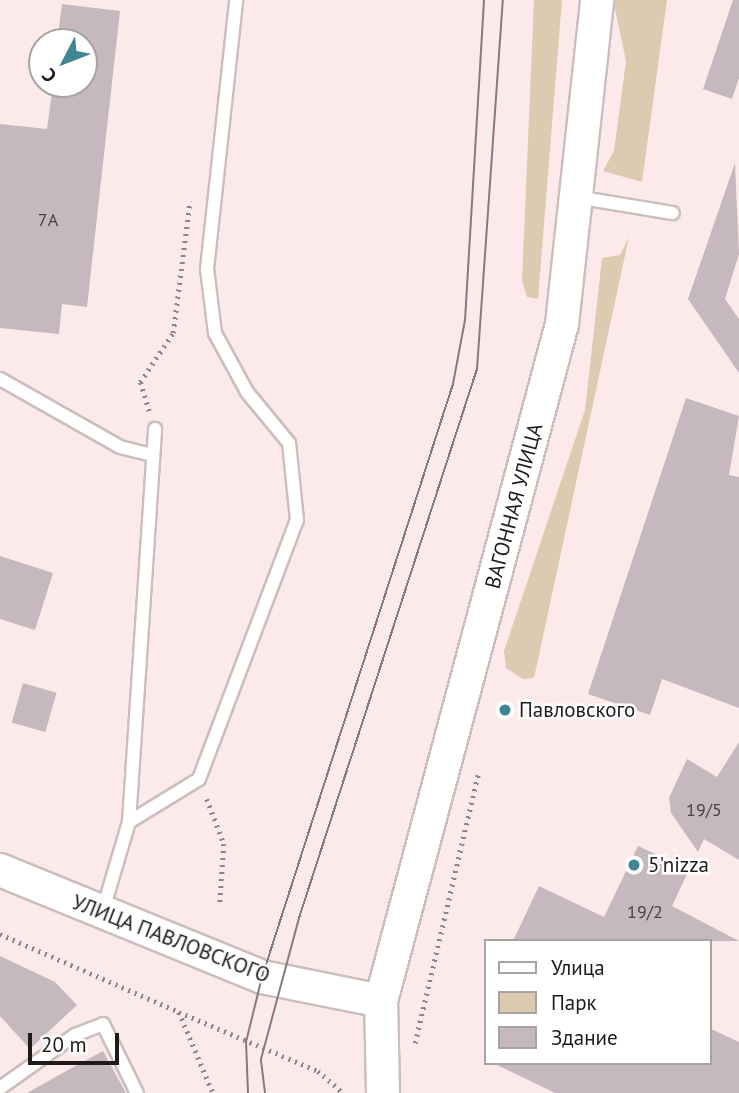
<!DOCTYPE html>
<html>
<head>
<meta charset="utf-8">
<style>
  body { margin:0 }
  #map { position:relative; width:739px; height:1093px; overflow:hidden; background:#fceaeb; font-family:"PT Sans",sans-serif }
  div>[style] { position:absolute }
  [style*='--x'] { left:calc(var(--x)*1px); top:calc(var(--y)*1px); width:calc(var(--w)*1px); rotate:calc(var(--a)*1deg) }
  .green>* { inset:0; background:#dccbb1 }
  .building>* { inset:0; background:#c5b8bf; transform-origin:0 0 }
  .path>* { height:4.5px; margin-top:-2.25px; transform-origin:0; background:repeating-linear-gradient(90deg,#8f8383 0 2px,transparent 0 7px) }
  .roads { filter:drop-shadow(2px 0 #cdbdbd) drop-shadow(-2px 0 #cdbdbd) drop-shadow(0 2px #cdbdbd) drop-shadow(0 -2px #cdbdbd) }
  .service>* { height:12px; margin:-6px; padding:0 6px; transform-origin:6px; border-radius:6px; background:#fff }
  .tertiary>* { height:32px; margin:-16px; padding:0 16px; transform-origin:16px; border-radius:16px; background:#fff }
  .tram>* { height:2px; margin:-1px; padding:0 1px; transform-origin:1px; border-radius:1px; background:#867a7b }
  .dots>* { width:19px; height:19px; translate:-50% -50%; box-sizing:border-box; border:4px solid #fff; border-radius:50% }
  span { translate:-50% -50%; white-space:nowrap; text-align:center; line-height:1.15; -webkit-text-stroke:5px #fff; paint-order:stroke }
  .number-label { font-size:18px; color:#494243 }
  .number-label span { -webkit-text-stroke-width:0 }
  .street-label { font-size:21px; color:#201a1a }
  .poi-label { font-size:21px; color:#201a1a }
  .left { translate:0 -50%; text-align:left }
  .legend { position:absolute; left:484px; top:939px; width:228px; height:126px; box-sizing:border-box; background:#fff; border:2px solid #a6a3a3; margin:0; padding:9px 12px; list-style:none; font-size:21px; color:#201a1a }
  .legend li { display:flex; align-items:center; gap:14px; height:35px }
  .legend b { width:35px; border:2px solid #a6a3a3 }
  .north { position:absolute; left:28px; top:28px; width:70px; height:70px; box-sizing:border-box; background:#fff; border:2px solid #a6a3a3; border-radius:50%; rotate:228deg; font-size:19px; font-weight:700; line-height:28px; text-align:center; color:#201a1a }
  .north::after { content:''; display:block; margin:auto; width:24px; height:32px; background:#418594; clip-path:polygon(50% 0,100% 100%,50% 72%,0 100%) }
  .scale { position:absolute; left:28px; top:1033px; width:91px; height:32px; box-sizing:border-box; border:4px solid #201a1a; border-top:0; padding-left:9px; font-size:21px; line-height:24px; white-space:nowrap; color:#201a1a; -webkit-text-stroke:5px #fff; paint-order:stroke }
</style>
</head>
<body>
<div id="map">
  <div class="green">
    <i style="clip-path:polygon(534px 0,562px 0,538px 299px,527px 297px,522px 280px)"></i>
    <i style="clip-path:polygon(613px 0,667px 0,642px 182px,603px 171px,614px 151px,626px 61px)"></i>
    <i style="clip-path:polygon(629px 237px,534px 678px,523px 679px,506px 668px,504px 651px,585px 410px,602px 258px,620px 255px)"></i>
  </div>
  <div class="building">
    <i style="clip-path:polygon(733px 0,739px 0,739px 78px,732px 99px,703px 89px)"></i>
    <i style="clip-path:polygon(62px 4px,120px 11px,87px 307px,62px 304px,59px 334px,0 328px,0 124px,47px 129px,53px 84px,84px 84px,84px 42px,57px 42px)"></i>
    <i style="clip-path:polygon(735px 163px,739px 254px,725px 299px,739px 319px,739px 373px,688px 299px)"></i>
    <i style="clip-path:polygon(686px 398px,739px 416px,729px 475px,739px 477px,739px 708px,662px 679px,650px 715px,588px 694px)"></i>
    <i style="clip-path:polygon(0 556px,53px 573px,35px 630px,0 619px)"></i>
    <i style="left:23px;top:683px;width:35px;height:41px;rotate:16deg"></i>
    <i style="clip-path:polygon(739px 742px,739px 860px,704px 839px,698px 852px,671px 813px,669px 798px,687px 759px,717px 777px)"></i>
    <i style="clip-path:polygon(638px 846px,689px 870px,672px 906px,739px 941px,513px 941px,539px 886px,604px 917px)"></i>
    <i style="clip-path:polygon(0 956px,55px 982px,77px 1005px,30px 1049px,0 1016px)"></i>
    <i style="clip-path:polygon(709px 1028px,739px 1042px,739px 1093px,555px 1093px,493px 1063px,709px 1063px)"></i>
    <i style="clip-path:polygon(103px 1051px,126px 1093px,27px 1093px,68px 1070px)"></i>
  </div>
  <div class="path">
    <i style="--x:149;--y:411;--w:30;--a:-107"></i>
    <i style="--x:140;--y:382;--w:59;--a:-56"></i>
    <i style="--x:173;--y:333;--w:133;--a:-82.7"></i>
    <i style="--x:207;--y:799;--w:48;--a:69.3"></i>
    <i style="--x:224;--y:844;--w:59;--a:93.9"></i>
    <i style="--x:0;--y:934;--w:195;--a:23.5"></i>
    <i style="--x:179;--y:1012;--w:88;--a:67.2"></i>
    <i style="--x:179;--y:1012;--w:151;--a:23"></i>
    <i style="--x:318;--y:1071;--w:33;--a:41"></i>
    <i style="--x:415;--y:1043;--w:276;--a:-76.8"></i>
  </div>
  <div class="roads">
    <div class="service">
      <i style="--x:576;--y:197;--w:98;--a:9.4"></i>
      <i style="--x:0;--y:379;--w:138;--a:29.5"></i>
      <i style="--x:120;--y:447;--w:34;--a:14"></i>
      <i style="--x:129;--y:822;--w:82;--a:-31.6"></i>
      <i style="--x:199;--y:779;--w:277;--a:-69.3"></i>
      <i style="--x:297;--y:520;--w:77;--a:-95.9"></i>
      <i style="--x:289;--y:443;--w:66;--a:-129.5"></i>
      <i style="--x:247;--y:392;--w:67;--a:-118.5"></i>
      <i style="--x:215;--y:333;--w:64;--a:-97.1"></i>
      <i style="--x:207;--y:269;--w:271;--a:-83.8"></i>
      <i style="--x:102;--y:913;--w:95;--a:-73.5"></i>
      <i style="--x:129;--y:822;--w:394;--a:-86.2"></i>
      <i style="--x:0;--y:1088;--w:92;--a:-35.2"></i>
      <i style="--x:75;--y:1035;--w:30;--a:-21"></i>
      <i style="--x:103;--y:1024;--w:77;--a:63.8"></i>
    </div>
    <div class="tertiary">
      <i style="--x:0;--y:870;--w:283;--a:22.2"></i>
      <i style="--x:262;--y:977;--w:121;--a:11.4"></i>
      <i style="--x:383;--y:1093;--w:92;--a:-91.2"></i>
      <i style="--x:381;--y:1001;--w:701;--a:-75.03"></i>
      <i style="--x:562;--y:324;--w:326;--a:-83.8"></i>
    </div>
  </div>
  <div class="tram">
    <i style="--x:248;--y:1093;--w:51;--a:-92.2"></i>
    <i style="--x:246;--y:1042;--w:67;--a:-76.2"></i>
    <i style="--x:262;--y:977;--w:623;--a:-72.15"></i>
    <i style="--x:453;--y:384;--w:65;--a:-79.4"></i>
    <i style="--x:465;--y:320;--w:321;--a:-86.6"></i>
    <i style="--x:265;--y:1093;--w:34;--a:-97"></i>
    <i style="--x:261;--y:1059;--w:146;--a:-74.9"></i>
    <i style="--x:299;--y:918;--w:577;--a:-72.04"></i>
    <i style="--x:477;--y:369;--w:370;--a:-86"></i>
  </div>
  <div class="dots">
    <i style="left:505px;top:710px;background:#418594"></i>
    <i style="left:634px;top:865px;background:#418594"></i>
  </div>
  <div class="number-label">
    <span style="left:48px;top:220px">7А</span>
    <span style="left:704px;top:810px">19/5</span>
    <span style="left:645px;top:912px">19/2</span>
  </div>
  <div class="street-label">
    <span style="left:514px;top:506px;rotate:-75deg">ВАГОННАЯ УЛИЦА</span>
    <span style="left:171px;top:939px;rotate:21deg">УЛИЦА ПАВЛОВСКОГО</span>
  </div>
  <div class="poi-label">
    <span class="left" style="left:519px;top:710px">Павловского</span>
    <span class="left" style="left:648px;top:865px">5'nizza</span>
  </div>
  <ul class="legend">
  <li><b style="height:9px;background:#fff"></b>Улица</li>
  <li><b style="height:19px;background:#dccbb1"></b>Парк</li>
  <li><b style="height:19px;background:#c5b8bf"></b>Здание</li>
  </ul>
  <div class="north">С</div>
  <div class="scale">20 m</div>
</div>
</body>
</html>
